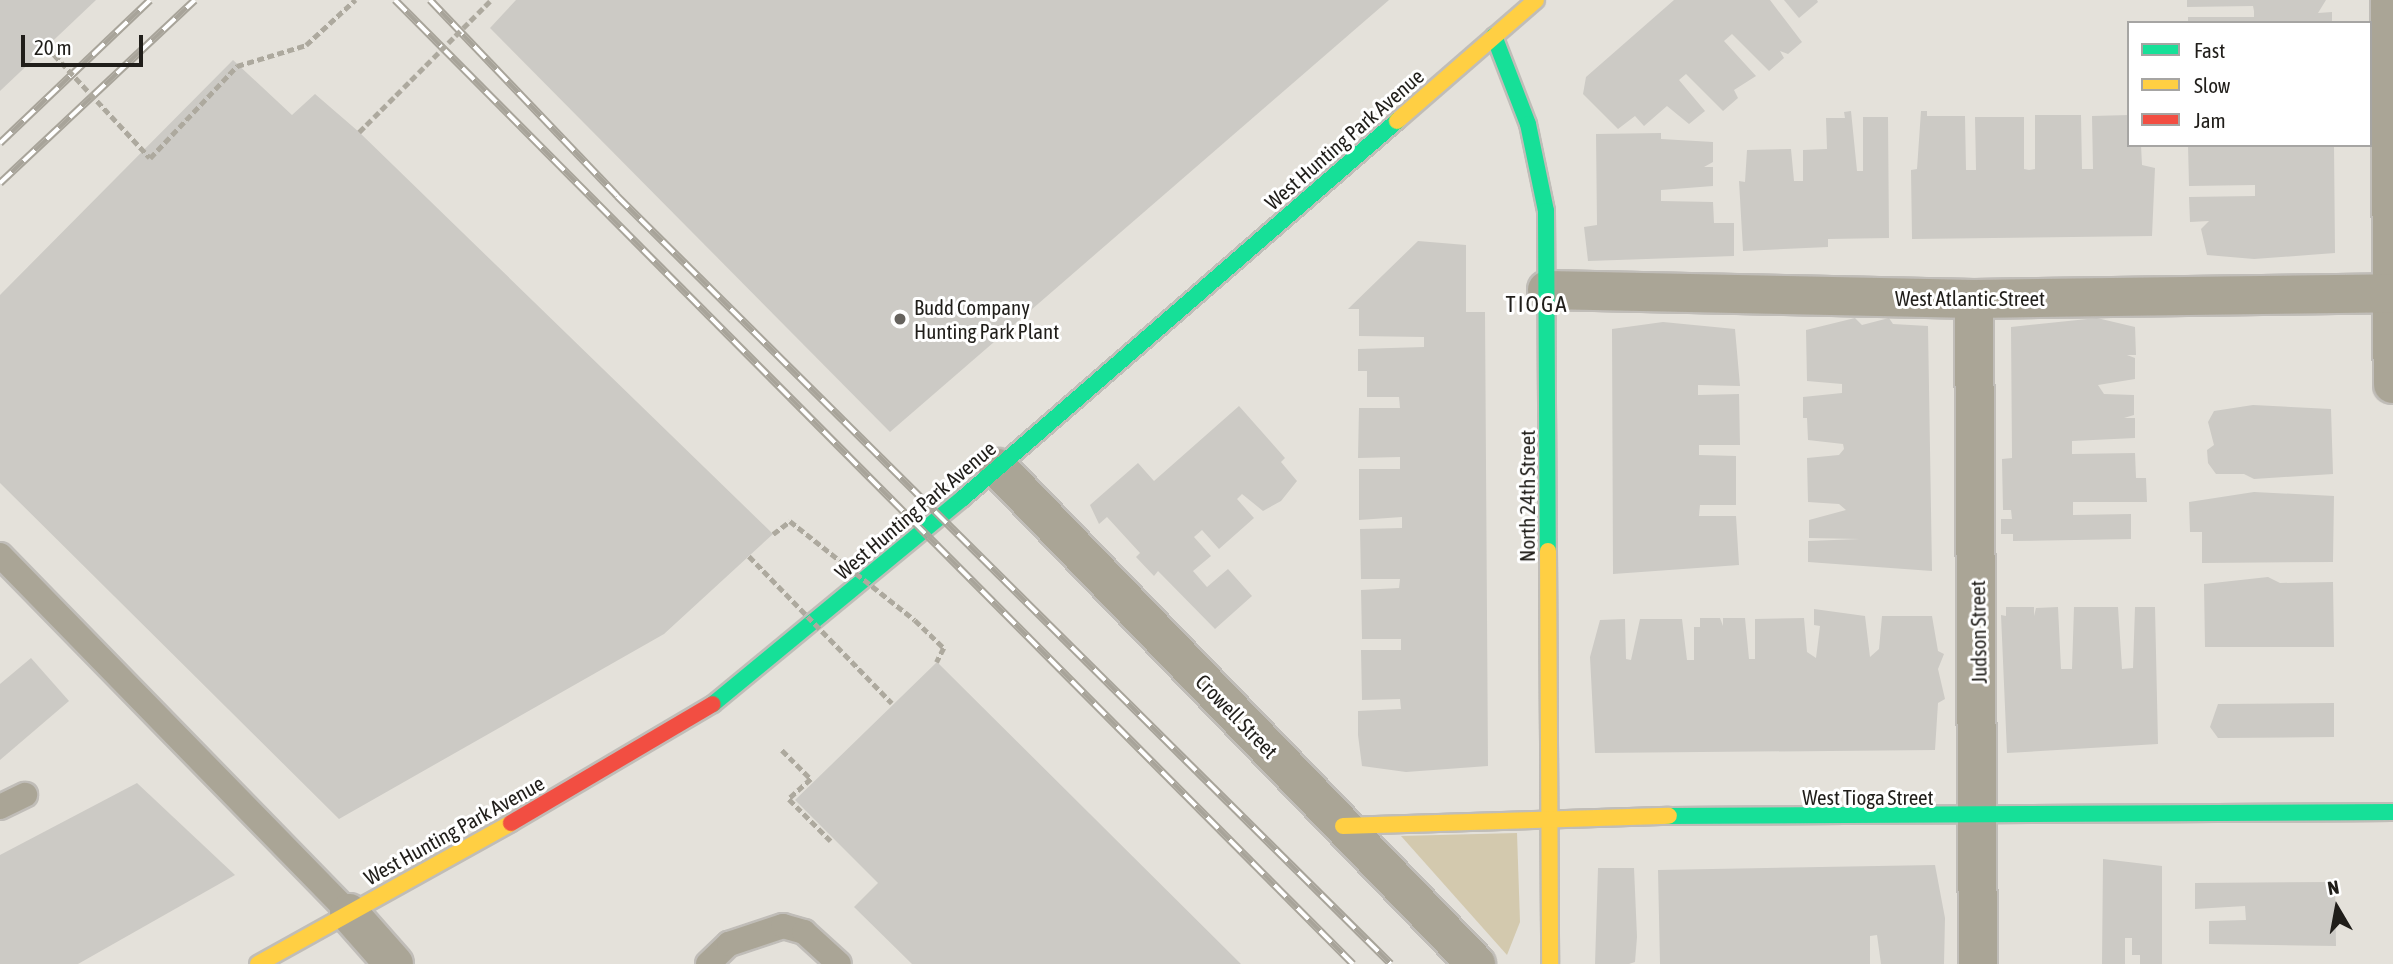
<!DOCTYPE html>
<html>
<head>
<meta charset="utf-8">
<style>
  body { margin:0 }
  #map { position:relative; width:2393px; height:964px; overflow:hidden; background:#e4e1da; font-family:"Asap Condensed",sans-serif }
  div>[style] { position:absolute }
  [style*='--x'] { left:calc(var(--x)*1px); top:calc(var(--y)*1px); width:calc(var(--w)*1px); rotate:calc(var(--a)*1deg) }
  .green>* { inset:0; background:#d3c9ae }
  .building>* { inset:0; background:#cccac5 }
  .path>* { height:4.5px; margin-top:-2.25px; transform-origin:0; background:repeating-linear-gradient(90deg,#ada99e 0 7px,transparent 0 10.5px) }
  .roads { filter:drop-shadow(2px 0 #c0bdb8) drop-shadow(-2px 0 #c0bdb8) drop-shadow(0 2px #c0bdb8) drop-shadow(0 -2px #c0bdb8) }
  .lane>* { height:24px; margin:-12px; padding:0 12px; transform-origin:12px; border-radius:12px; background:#aaa596 }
  .street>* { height:38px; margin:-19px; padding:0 19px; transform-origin:19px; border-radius:19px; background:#aaa596 }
  .fast>* { height:16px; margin:-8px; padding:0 8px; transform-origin:8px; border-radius:8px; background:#16e098 }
  .slow>* { height:16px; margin:-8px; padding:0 8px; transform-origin:8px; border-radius:8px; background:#ffcf43 }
  .jam>* { height:16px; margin:-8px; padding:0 8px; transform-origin:8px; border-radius:8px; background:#f24e42 }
  .rail>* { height:8px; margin-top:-4px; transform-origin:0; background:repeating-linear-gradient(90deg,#fff 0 16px,#a8a49a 0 32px); box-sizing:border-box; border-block:2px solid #a8a49a }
  .path-bridge>* { height:4.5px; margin-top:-2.25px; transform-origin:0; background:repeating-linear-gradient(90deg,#ada99e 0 7px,transparent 0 10.5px) }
  .dots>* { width:19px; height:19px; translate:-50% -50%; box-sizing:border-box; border:4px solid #fff; border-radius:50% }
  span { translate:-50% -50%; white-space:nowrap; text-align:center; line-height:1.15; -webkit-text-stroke:6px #fff; paint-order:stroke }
  .street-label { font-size:21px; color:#201e1a }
  .poi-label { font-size:21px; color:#201e1a }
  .left { translate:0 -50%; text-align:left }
  .neighbourhood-label { font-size:23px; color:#201e1a; letter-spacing:2px }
  .legend { position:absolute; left:2127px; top:21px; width:245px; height:126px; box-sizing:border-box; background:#fff; border:2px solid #a6a5a3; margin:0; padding:9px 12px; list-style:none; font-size:21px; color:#201e1a }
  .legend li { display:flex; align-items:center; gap:14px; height:35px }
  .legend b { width:35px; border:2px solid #a6a5a3 }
  .north { position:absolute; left:2302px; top:873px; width:70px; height:70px; -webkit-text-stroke:5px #fff; paint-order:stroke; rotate:350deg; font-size:19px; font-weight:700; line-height:28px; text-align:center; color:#201e1a }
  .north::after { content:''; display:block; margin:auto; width:24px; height:32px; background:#201e1a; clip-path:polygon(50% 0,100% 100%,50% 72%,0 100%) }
  .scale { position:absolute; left:21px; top:35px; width:122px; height:32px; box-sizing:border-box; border:4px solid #201e1a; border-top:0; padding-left:9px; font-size:21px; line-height:24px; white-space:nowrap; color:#201e1a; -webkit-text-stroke:5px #fff; paint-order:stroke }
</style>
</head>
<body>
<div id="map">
  <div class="green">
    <i style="clip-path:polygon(1517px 833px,1520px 922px,1507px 955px,1401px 836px)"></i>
  </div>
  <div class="building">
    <i style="clip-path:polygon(0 0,96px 0,0 91px)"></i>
    <i style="clip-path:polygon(516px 0,1389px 0,890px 432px,490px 28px)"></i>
    <i style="clip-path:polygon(1674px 0,1770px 0,1802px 42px,1788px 54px,1780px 51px,1784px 58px,1769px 71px,1732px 34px,1724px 41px,1756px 76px,1734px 90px,1738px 98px,1723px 111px,1686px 74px,1679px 80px,1705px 111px,1689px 124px,1667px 106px,1644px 126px,1635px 116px,1618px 129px,1583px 94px,1586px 77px)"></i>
    <i style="clip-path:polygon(1784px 0,1817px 0,1818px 2px,1799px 18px)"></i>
    <i style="clip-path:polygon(2187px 0,2326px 0,2318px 13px,2332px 12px,2332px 23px,2188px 23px,2188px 17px,2254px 17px,2254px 11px,2253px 6px,2187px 7px)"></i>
    <i style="clip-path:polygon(233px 60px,292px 115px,315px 94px,359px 132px,773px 534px,664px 634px,339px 819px,0 483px,0 295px)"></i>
    <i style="clip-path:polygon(1851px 111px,1857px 171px,1863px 171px,1863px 117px,1888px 117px,1889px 238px,1828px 239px,1828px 247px,1743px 251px,1739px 181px,1745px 182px,1747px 150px,1791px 149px,1794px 181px,1803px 181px,1803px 150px,1827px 149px,1826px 118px,1845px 118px,1844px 112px)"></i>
    <i style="clip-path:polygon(1921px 111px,1927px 111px,1927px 116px,1965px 116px,1966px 170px,1976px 170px,1975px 117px,2024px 117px,2024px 169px,2029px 170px,2035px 169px,2035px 115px,2081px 115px,2082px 169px,2093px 169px,2092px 116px,2129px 115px,2129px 145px,2141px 145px,2142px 165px,2155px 168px,2152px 236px,1912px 239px,1911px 170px,1917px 169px)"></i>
    <i style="clip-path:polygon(1661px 133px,1661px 139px,1713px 142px,1713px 162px,1704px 167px,1713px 167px,1713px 186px,1661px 190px,1661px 201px,1713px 202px,1714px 223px,1734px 223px,1734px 256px,1588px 261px,1584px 227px,1597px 225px,1596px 134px)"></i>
    <i style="clip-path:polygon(2188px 145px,2334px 145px,2335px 253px,2254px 259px,2207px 255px,2201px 229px,2209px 221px,2190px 222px,2189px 197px,2255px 196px,2255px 185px,2189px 186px)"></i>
    <i style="clip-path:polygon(1418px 241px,1466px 245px,1466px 312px,1485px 312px,1488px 766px,1406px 772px,1362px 766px,1358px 735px,1358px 711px,1401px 709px,1400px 699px,1362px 700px,1361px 650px,1401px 650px,1401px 639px,1362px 639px,1361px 590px,1399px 588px,1400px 579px,1361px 579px,1360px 529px,1402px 528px,1402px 517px,1359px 520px,1359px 469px,1400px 469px,1400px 457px,1358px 458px,1359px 408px,1400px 408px,1399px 397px,1367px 397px,1367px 371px,1358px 371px,1358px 349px,1424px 347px,1424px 337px,1359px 336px,1359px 309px,1348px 309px)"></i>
    <i style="clip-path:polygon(1855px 318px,1862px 325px,1889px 318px,1893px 324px,1928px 326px,1932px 571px,1808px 562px,1808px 541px,1860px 539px,1809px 538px,1809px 520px,1846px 510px,1839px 504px,1808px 502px,1807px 458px,1839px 455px,1844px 449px,1843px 444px,1808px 440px,1807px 418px,1803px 418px,1803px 397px,1842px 393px,1842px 384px,1807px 381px,1806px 330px)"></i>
    <i style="clip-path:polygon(2097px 318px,2135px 327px,2136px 355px,2127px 355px,2135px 358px,2135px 379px,2098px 385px,2104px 394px,2134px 395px,2134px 415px,2124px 418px,2135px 418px,2135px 438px,2072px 441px,2072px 454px,2135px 453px,2136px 478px,2146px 478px,2147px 502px,2073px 502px,2073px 515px,2131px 514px,2131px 539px,2013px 541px,2013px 534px,2001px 534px,2001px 519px,2012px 519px,2011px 510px,2003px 510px,2002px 459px,2012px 458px,2011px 327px)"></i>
    <i style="clip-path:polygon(1663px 322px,1735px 329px,1740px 386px,1698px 385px,1698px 395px,1739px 394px,1740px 445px,1699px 445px,1699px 455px,1736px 456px,1736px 505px,1700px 505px,1699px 516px,1736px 516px,1739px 565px,1613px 574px,1612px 329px)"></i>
    <i style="clip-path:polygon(2253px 405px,2331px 409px,2333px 474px,2254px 479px,2244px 474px,2216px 474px,2208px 463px,2207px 450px,2214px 445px,2208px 422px,2214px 411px)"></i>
    <i style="clip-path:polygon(1239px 406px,1285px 458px,1281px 462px,1297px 481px,1281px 501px,1263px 511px,1242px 494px,1237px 499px,1254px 518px,1219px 549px,1202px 530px,1194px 537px,1211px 556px,1193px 571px,1207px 587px,1228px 569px,1252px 596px,1215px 629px,1158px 571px,1154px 576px,1136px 557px,1140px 553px,1107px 517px,1099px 524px,1090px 505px,1138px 463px,1154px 481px)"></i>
    <i style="clip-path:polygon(2254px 492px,2334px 496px,2333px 562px,2202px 563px,2202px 532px,2190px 532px,2189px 502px)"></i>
    <i style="clip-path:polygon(2268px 577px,2280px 583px,2333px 582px,2334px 647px,2205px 647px,2204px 584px)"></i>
    <i style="clip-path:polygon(2006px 607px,2034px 607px,2034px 616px,2036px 608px,2058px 607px,2061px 669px,2072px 669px,2074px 607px,2118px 607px,2122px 669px,2133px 668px,2135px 607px,2155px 607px,2158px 744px,2007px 753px,2001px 615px,2006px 616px)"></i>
    <i style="clip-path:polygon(1814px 609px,1865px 616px,1870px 657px,1879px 649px,1882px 616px,1932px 616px,1938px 651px,1944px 654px,1938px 669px,1945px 699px,1938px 703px,1935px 750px,1595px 753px,1590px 657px,1600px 620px,1625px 619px,1626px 659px,1631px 660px,1640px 619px,1682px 619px,1687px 660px,1694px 660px,1694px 627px,1700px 627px,1700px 618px,1720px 618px,1723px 626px,1723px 618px,1745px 618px,1749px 659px,1755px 659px,1755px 619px,1804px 618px,1807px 652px,1816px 658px,1820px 626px,1814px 625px)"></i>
    <i style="clip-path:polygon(31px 658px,69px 701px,0 760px,0 684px)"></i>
    <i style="clip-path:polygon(937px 662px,1241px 964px,912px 964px,854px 907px,878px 883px,795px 800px)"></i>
    <i style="clip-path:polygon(2334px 703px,2334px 737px,2218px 738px,2210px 727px,2218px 704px)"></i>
    <i style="clip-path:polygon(137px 783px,235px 875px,78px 964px,0 964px,0 855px)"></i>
    <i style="clip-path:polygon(2103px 859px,2162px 866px,2162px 964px,2140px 964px,2140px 955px,2132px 955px,2132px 938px,2125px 938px,2125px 964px,2102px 964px)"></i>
    <i style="clip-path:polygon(1935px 865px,1945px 918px,1944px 964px,1881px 964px,1877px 935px,1870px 936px,1870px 964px,1660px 964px,1658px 870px)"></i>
    <i style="clip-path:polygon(1598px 868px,1634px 868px,1637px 937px,1635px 962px,1629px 964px,1595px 964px)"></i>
    <i style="clip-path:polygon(2335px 882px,2336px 946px,2209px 944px,2209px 921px,2246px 920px,2245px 906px,2195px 909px,2195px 883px)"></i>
  </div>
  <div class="path">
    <i style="--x:782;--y:750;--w:41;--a:45"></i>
    <i style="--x:811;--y:779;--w:30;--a:138"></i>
    <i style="--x:789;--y:799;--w:59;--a:45"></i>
  </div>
  <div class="roads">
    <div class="lane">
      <i style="--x:0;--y:555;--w:500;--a:45.7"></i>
      <i style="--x:0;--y:807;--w:28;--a:-26"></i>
      <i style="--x:708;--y:964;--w:29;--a:-44"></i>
      <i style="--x:729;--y:944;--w:57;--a:-18.4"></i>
      <i style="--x:783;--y:926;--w:22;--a:16"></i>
      <i style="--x:804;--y:932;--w:47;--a:42.4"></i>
    </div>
    <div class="street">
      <i style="--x:2390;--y:0;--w:384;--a:89.6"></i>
      <i style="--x:1547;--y:290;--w:427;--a:1.2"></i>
      <i style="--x:1974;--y:299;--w:419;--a:-0.8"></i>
      <i style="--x:1974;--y:299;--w:665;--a:89.66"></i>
      <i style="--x:998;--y:468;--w:689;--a:46.06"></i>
      <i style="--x:349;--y:913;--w:68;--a:48.6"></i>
    </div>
    <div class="fast">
      <i style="--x:1494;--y:36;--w:94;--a:68.9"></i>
      <i style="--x:1528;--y:124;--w:89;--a:78.3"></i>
      <i style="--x:1546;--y:211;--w:340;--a:89.7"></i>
      <i style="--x:713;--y:704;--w:324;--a:-39.5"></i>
      <i style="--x:963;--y:498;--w:575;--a:-40.98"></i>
      <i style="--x:1669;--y:816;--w:724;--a:-0.32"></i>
    </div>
    <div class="slow">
      <i style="--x:1397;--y:121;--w:184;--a:-41"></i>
      <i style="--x:1548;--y:551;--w:413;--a:89.7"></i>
      <i style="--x:1343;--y:826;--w:326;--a:-1.8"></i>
      <i style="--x:258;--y:964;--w:290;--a:-29.1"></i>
    </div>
    <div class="jam">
      <i style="--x:511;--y:823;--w:234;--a:-30.5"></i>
    </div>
  </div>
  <div class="rail">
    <i style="--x:395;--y:0;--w:1359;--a:45.18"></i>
    <i style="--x:430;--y:0;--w:271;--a:46.3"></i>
    <i style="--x:617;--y:196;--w:1090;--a:44.78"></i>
    <i style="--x:0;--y:143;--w:207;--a:-43.6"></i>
    <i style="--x:0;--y:183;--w:267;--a:-43.2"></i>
  </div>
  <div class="path-bridge">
    <i style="--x:47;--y:47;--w:151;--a:47.1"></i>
    <i style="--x:150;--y:158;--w:127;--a:-46.6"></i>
    <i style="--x:237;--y:66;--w:72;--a:-16.9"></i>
    <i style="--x:306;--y:45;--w:67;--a:-42.6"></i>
    <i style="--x:359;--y:132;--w:187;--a:-45"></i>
    <i style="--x:773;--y:534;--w:21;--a:-37"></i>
    <i style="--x:790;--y:521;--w:159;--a:38.4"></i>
    <i style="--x:915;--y:620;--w:40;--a:44"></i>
    <i style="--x:944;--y:648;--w:16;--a:117"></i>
    <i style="--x:749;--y:556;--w:205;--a:45.8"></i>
  </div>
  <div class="dots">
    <i style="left:900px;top:319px;background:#65625d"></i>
  </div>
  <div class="street-label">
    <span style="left:1344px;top:139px;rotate:-41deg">West Hunting Park Avenue</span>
    <span style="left:1970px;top:298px">West Atlantic Street</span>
    <span style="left:1527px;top:496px;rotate:-90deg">North 24th Street</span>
    <span style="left:915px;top:510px;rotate:-40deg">West Hunting Park Avenue</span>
    <span style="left:1978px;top:632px;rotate:-91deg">Judson Street</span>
    <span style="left:1237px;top:716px;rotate:46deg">Crowell Street</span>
    <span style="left:1868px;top:797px">West Tioga Street</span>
    <span style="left:454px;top:830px;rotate:-29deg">West Hunting Park Avenue</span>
  </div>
  <div class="poi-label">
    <span class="left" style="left:914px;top:319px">Budd Company<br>Hunting Park Plant</span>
  </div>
  <div class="neighbourhood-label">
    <span style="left:1537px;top:304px">TIOGA</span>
  </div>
  <ul class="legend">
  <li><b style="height:9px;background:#16e098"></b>Fast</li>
  <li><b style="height:9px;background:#ffcf43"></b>Slow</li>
  <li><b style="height:9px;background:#f24e42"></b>Jam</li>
  </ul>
  <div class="north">N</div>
  <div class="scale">20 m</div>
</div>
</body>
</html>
